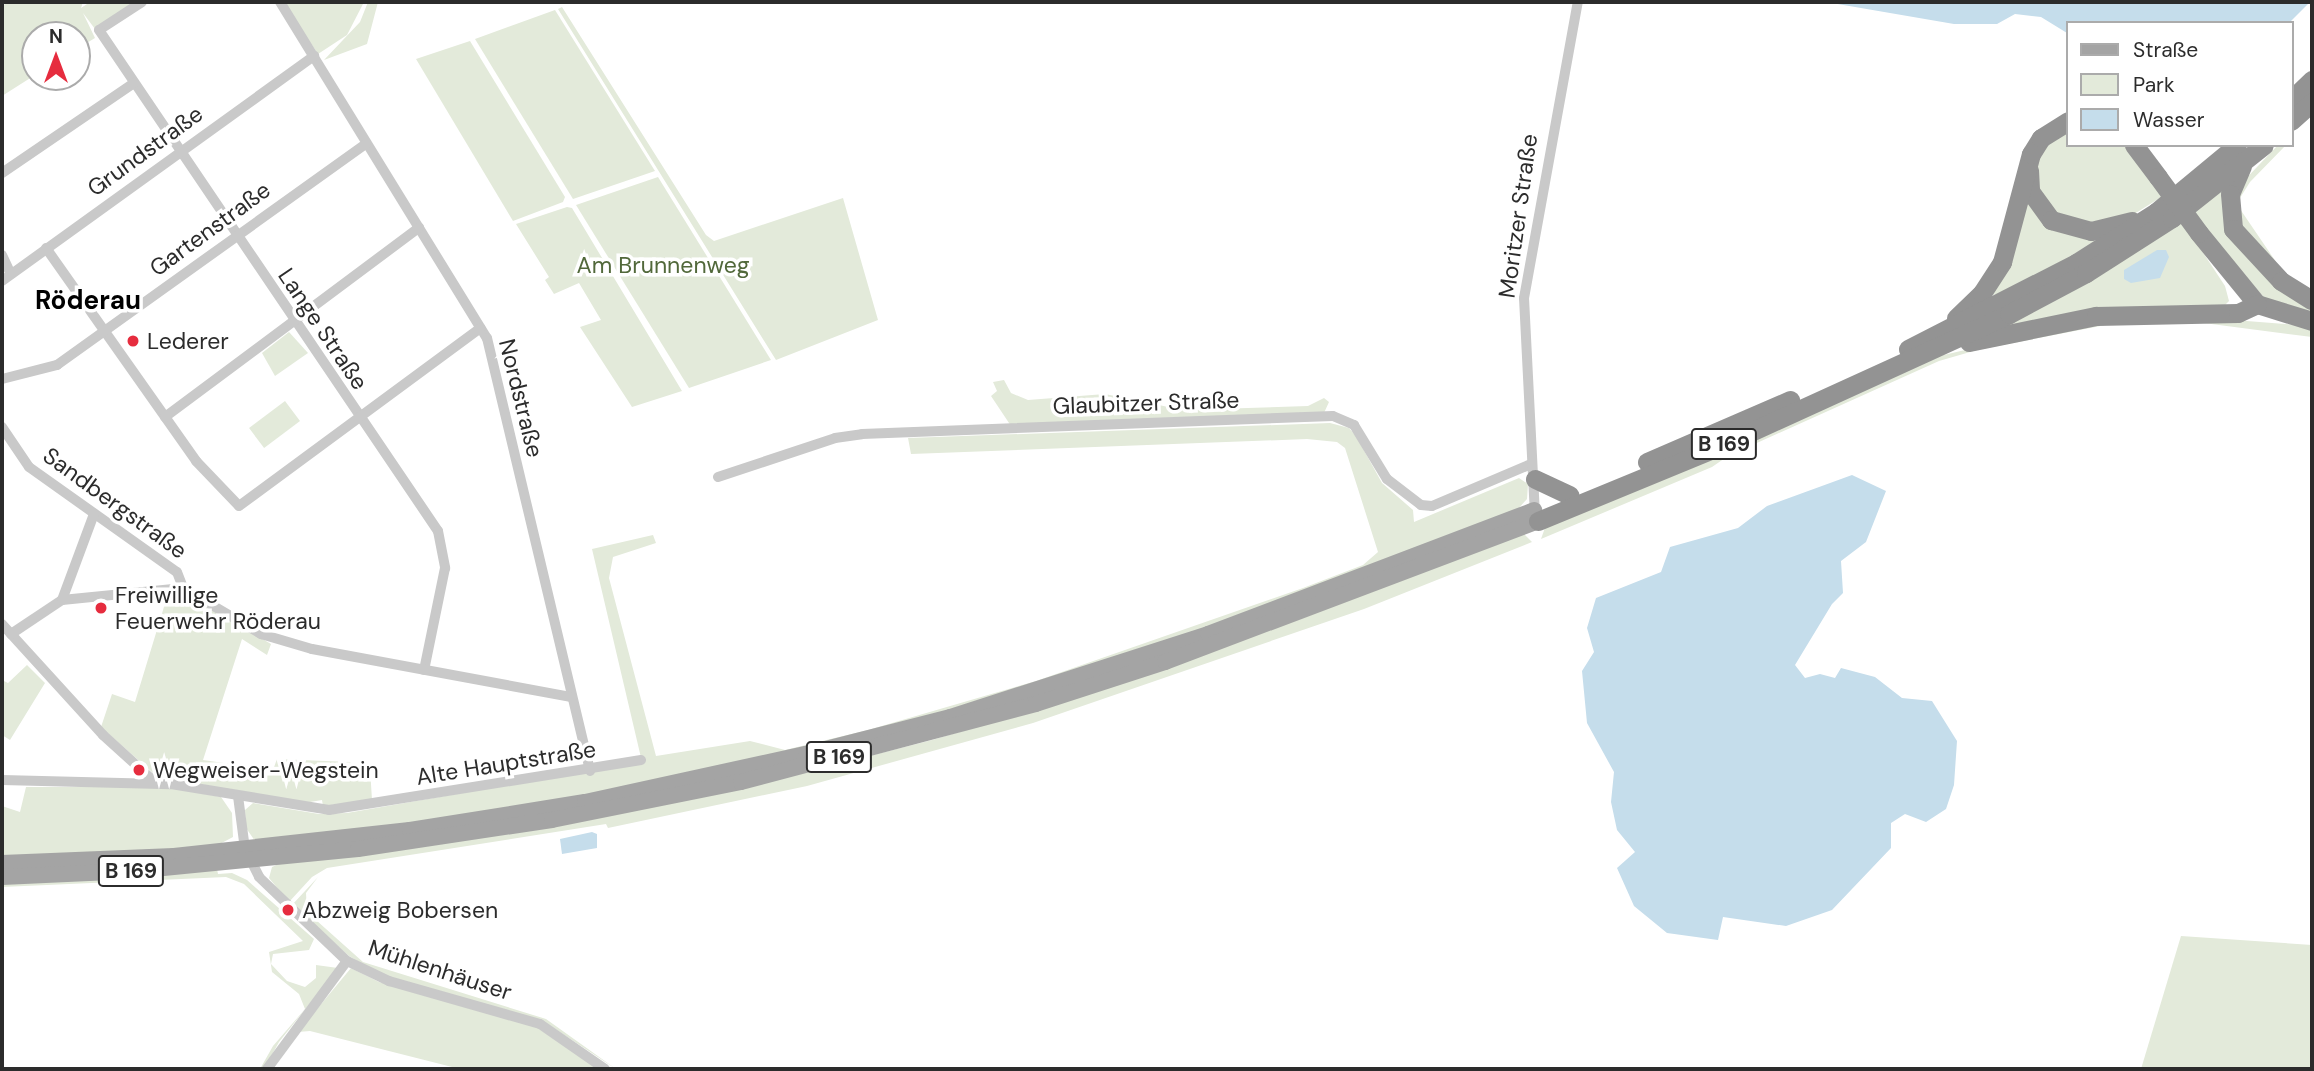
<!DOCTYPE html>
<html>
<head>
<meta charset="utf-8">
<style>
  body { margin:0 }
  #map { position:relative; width:2314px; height:1071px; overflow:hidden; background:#fff; font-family:"DM Sans",sans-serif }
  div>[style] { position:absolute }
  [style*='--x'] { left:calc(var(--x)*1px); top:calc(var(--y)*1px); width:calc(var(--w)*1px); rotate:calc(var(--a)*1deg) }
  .green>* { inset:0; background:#e3eada; transform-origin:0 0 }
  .water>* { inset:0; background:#c5ddeb }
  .street>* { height:10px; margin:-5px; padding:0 5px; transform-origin:5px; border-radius:5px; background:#c9c9c9 }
  .primary>* { height:16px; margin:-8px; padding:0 8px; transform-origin:8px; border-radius:8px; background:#a4a4a4 }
  .highway>* { height:19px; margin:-9.5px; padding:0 9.5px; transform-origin:9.5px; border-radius:9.5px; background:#939393 }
  .highway-bridge>* { height:19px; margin:-9.5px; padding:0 9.5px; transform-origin:9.5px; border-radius:9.5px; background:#939393 }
  .dots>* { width:19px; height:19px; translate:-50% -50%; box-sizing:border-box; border:4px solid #fff; border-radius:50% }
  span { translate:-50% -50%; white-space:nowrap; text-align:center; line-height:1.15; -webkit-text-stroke:7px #fff; paint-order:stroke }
  .shield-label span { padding:2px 5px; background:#fff; border:2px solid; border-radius:5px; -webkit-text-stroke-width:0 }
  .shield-label { font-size:21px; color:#2c2c2c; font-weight:700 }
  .street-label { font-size:23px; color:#2c2c2c }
  .park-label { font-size:23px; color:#51683a }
  .poi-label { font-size:23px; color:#2c2c2c }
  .left { translate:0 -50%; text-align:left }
  .quarter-label { font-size:26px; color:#000; font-weight:700 }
  .frame { position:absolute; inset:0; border:4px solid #2c2c2c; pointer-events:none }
  .legend { position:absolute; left:2066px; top:21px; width:228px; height:126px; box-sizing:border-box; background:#fff; border:2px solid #ababab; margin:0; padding:9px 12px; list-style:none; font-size:21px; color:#2c2c2c }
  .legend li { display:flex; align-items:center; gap:14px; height:35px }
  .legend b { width:35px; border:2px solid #ababab }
  .north { position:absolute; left:21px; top:21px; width:70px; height:70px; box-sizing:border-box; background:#fff; border:2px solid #ababab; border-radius:50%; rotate:0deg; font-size:19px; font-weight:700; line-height:28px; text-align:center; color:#2c2c2c }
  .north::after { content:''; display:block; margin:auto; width:24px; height:32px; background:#e62c3e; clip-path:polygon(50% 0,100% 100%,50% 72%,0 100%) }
</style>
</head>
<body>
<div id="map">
  <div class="green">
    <i style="clip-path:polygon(8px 2px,83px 2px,81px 8px,90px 2px,137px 2px,95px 29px,83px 13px,95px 38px,77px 49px,77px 35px,35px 35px,35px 75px,2px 96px,2px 6px)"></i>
    <i style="clip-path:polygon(283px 2px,364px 2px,347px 35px,318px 54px)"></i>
    <i style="clip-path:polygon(368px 2px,378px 2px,367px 44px,324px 60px,360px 22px)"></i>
    <i style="clip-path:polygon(562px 7px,706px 235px,714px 241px,843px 198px,878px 320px,776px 360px,558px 9px)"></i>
    <i style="clip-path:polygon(555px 10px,655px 171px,573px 199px,475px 39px)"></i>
    <i style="clip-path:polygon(470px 41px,565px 197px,563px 202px,513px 221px,416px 59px)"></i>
    <i style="clip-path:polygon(2067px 127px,2067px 145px,2125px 145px,2163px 196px,2131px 216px,2071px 225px,2034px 193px,2037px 156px,2044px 143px)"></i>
    <i style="clip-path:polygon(2278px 145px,2286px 145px,2250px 182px,2240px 198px,2240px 209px,2289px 281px,2241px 232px,2236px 189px)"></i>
    <i style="clip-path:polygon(658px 177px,771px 360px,689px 388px,576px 205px)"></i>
    <i style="clip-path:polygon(2230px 180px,2225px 206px,2312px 306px,2312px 315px,2266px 300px,2191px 211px)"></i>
    <i style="clip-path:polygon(2024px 182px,2031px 203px,2107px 234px,2017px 289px,1985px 297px)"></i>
    <i style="clip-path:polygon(567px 207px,572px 208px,682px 391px,632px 407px,580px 327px,601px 320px,579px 283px,554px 294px,545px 280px,549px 277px,516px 224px)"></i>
    <i style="clip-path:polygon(2181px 219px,2225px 286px,2229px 301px,2221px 309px,1986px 332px)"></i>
    <i style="clip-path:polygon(2196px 317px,2312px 326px,2312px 337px,2196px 322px,2121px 322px,1977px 350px,1939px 361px,1728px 456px,1712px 467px,1541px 539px,1547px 522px,1935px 357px,2081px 323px)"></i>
    <i style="clip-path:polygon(289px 332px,308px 353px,275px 376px,262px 353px)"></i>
    <i style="clip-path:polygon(1004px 380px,1011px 393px,1028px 400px,1105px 394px,1183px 410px,1308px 406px,1324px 398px,1329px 402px,1324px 413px,1011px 426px,991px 396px,997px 391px,993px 382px)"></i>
    <i style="left:285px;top:401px;width:25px;height:45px;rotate:53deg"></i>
    <i style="clip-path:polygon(1330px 423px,1349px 428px,1356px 436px,1382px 483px,1413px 510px,1414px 522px,1519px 478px,1528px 484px,1527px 499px,1517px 510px,1238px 618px,924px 720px,686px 776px,461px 818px,255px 841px,246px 828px,245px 810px,253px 803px,319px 814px,347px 813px,642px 762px,592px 549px,653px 535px,656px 543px,613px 557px,609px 578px,656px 756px,750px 741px,785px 750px,868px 730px,1036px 681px,1303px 588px,1363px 565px,1378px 552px,1345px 448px,1337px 442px,1307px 439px,911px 454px,908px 438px)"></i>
    <i style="clip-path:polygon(1523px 533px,1532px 542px,1364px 609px,1033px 723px,807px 786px,608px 828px,606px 824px,327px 868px,312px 877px,289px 902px,269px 878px,272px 867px,281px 863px,811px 771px,932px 740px,997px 721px)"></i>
    <i style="clip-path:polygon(189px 596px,271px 644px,267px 655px,242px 639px,203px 760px,273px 770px,277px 759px,350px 762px,353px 769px,370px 768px,372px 800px,323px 806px,322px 800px,304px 803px,167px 778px,153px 773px,101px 727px,112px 694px,135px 702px,167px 597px)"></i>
    <i style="clip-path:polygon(27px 665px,45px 683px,10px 740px,2px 735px,2px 680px,8px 683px)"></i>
    <i style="clip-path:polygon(26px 787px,168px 787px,221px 797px,232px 813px,233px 837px,214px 847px,2px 860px,2px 806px,20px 812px)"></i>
    <i style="clip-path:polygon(217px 869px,218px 874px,232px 873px,247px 880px,314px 939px,309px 950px,273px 954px,271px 964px,287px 981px,305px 987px,316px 978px,316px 965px,338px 968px,279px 1042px,264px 1069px,260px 1069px,273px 1046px,305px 1009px,299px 994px,272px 972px,269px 952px,303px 941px,244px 884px,226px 877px,2px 887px,2px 882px)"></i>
    <i style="clip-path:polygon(318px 877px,306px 893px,307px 912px,363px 962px,546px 1019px,616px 1069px,543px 1021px,379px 974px,349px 956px,292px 905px)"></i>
    <i style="clip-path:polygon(2181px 936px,2312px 945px,2312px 1069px,2141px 1069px)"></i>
    <i style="clip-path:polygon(351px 968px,379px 982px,535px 1026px,598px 1069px,460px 1069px,310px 1031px,298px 1032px)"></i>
  </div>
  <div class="water">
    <i style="clip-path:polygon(1826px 2px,2310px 2px,2289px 23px,2067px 23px,2067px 33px,2041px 17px,2015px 14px,1997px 24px,1954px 24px)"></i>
    <i style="clip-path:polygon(2157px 250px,2166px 250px,2169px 257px,2160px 278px,2131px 283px,2124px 279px,2124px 270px)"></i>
    <i style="clip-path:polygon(1852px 475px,1886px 491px,1866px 542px,1841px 561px,1843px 593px,1832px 604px,1795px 665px,1805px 678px,1820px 674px,1835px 678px,1841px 668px,1875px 677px,1902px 698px,1932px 701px,1957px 741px,1954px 785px,1946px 809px,1926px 822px,1905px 814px,1891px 823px,1891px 848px,1832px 910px,1786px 926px,1723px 917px,1718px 940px,1667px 933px,1634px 906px,1617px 868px,1635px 852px,1617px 830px,1611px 802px,1614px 772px,1587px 723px,1582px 671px,1594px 652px,1587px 628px,1596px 598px,1661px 572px,1670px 547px,1738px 528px,1767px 506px)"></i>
    <i style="clip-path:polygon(592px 832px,597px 834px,597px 848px,562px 854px,560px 839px)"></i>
  </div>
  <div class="street">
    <i style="--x:142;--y:2;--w:51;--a:146.9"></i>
    <i style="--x:99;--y:30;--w:605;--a:55.92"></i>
    <i style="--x:438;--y:531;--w:38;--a:79"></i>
    <i style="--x:445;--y:568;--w:104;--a:101.6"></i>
    <i style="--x:280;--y:2;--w:395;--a:58.4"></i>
    <i style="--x:487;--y:338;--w:445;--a:76.6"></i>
    <i style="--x:2;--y:173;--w:160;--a:-34.3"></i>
    <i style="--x:46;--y:248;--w:261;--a:54.8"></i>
    <i style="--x:196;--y:461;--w:62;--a:46.3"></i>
    <i style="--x:239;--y:506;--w:300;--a:-36.4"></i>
    <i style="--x:2;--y:255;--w:21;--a:65"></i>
    <i style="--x:2;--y:281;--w:385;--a:-35.8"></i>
    <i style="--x:2;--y:379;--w:57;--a:-14.3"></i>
    <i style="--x:57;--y:365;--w:380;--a:-35.6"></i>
    <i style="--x:165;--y:417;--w:317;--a:-36.7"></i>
    <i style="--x:2;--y:427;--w:48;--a:56"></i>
    <i style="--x:29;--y:467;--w:181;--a:35.4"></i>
    <i style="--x:177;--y:572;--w:17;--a:69"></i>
    <i style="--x:183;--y:588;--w:91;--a:30.5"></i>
    <i style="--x:261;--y:634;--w:53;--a:16.4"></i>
    <i style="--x:312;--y:649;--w:264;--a:10.5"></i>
    <i style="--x:718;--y:477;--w:123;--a:-18.4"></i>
    <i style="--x:835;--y:438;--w:27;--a:-8"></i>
    <i style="--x:862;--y:434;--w:471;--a:-2.2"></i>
    <i style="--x:1333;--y:416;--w:23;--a:23"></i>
    <i style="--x:1354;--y:425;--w:63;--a:58.6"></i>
    <i style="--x:1387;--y:479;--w:43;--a:37.4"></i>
    <i style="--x:1421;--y:505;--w:11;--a:5"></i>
    <i style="--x:1432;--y:506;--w:108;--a:-23"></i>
    <i style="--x:1535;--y:515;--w:217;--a:-92.9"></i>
    <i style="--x:1524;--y:298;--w:301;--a:-79.7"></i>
    <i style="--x:62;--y:600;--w:92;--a:-69.6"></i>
    <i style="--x:2;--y:624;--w:150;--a:47.7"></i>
    <i style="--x:103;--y:735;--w:72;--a:42.2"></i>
    <i style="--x:11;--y:634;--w:61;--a:-33.7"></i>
    <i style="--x:62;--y:600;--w:122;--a:-5.7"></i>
    <i style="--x:2;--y:780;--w:169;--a:1.4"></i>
    <i style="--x:171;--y:784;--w:160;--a:9.3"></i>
    <i style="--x:329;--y:810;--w:316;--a:-9.1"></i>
    <i style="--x:238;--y:796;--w:53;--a:82.5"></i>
    <i style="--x:245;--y:849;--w:31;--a:63"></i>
    <i style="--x:259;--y:877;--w:122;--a:43.7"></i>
    <i style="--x:347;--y:961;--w:47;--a:25.5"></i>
    <i style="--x:389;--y:981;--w:157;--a:15.9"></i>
    <i style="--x:540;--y:1024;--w:79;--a:34.7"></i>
    <i style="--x:267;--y:1069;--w:134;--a:-53.5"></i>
  </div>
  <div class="primary">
    <i style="--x:2;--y:863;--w:172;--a:-2.3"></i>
    <i style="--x:174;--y:856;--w:237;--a:-6.3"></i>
    <i style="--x:410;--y:830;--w:177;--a:-9.1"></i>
    <i style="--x:585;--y:802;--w:226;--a:-12.3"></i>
    <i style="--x:806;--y:754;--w:149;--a:-14.4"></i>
    <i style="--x:950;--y:717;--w:271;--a:-17.8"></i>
    <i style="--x:1208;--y:634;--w:349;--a:-20.8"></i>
    <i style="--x:2;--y:877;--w:131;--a:-2.6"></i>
    <i style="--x:133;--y:871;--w:226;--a:-5.6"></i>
    <i style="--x:358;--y:849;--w:196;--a:-8.5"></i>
    <i style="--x:552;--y:820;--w:193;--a:-11.4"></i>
    <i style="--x:741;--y:782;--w:305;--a:-14.8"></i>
    <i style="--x:1036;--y:704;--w:136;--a:-18"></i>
    <i style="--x:1165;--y:662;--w:399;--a:-20.7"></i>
  </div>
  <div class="highway">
    <i style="--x:2291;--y:100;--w:29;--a:-44"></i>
    <i style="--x:2291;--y:121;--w:28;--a:-42"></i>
    <i style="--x:2134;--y:145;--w:40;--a:53"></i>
    <i style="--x:2242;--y:166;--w:30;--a:113"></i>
    <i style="--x:2230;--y:194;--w:35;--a:85"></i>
    <i style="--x:2233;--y:229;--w:71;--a:47.3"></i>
    <i style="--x:2281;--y:281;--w:36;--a:32"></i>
    <i style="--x:2029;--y:170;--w:21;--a:87"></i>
    <i style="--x:2030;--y:191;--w:36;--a:54"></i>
    <i style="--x:2051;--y:220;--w:41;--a:15.4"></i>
    <i style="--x:2091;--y:231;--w:42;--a:-13.7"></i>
    <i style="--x:2199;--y:233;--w:92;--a:50.8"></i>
    <i style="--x:2257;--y:304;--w:58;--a:17.2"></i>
    <i style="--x:1956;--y:318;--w:36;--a:-44"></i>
    <i style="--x:1982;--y:293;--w:37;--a:-57"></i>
    <i style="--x:2002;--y:262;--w:112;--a:-75"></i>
    <i style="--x:2031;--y:154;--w:19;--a:-58"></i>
    <i style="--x:2041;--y:138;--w:31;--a:-32"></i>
    <i style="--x:1969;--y:342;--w:130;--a:-11.6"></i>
    <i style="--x:2096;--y:316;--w:142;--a:-1.2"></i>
    <i style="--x:2238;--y:313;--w:21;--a:-25"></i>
    <i style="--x:1908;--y:349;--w:189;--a:-27.1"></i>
    <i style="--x:2076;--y:263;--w:95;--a:-32.5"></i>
    <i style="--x:2156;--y:212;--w:105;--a:-39.6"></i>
    <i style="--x:1647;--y:462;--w:156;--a:-23.4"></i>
    <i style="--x:1535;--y:479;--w:38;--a:25"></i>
    <i style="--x:1538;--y:521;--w:199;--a:-22.4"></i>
    <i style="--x:1722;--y:445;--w:315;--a:-24.5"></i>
    <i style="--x:2009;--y:314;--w:87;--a:-28"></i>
    <i style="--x:2086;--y:273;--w:102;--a:-32.6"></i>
    <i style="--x:2172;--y:218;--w:117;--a:-38.4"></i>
  </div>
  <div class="highway-bridge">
    <i style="--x:2158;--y:177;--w:69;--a:53.8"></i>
  </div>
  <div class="dots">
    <i style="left:133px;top:341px;background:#e62c3e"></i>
    <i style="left:101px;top:608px;background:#e62c3e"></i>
    <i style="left:139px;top:770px;background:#e62c3e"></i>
    <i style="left:288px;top:910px;background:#e62c3e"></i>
  </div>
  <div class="shield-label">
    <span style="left:1724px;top:444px">B 169</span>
    <span style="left:839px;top:757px">B 169</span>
    <span style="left:131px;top:871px">B 169</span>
  </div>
  <div class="street-label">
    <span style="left:145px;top:151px;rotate:-36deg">Grundstraße</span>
    <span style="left:1518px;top:216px;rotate:-82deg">Moritzer Straße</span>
    <span style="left:210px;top:229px;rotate:-36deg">Gartenstraße</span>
    <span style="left:323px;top:329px;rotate:56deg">Lange Straße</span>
    <span style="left:521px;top:398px;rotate:76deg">Nordstraße</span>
    <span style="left:1146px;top:403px;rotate:-2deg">Glaubitzer Straße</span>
    <span style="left:115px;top:503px;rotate:36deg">Sandbergstraße</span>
    <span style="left:506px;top:763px;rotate:-9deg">Alte Hauptstraße</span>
    <span style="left:440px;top:970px;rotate:18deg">Mühlenhäuser</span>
  </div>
  <div class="park-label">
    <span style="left:663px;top:265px">Am Brunnenweg</span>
  </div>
  <div class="poi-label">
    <span class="left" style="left:147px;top:341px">Lederer</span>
    <span class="left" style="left:115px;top:608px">Freiwillige<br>Feuerwehr Röderau</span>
    <span class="left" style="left:153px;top:770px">Wegweiser-Wegstein</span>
    <span class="left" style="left:302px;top:910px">Abzweig Bobersen</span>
  </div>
  <div class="quarter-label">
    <span style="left:88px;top:301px">Röderau</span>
  </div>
  <div class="frame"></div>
  <ul class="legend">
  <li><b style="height:9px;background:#a4a4a4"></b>Straße</li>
  <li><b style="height:19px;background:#e3eada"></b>Park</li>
  <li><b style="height:19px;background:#c5ddeb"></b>Wasser</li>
  </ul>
  <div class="north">N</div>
</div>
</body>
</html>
